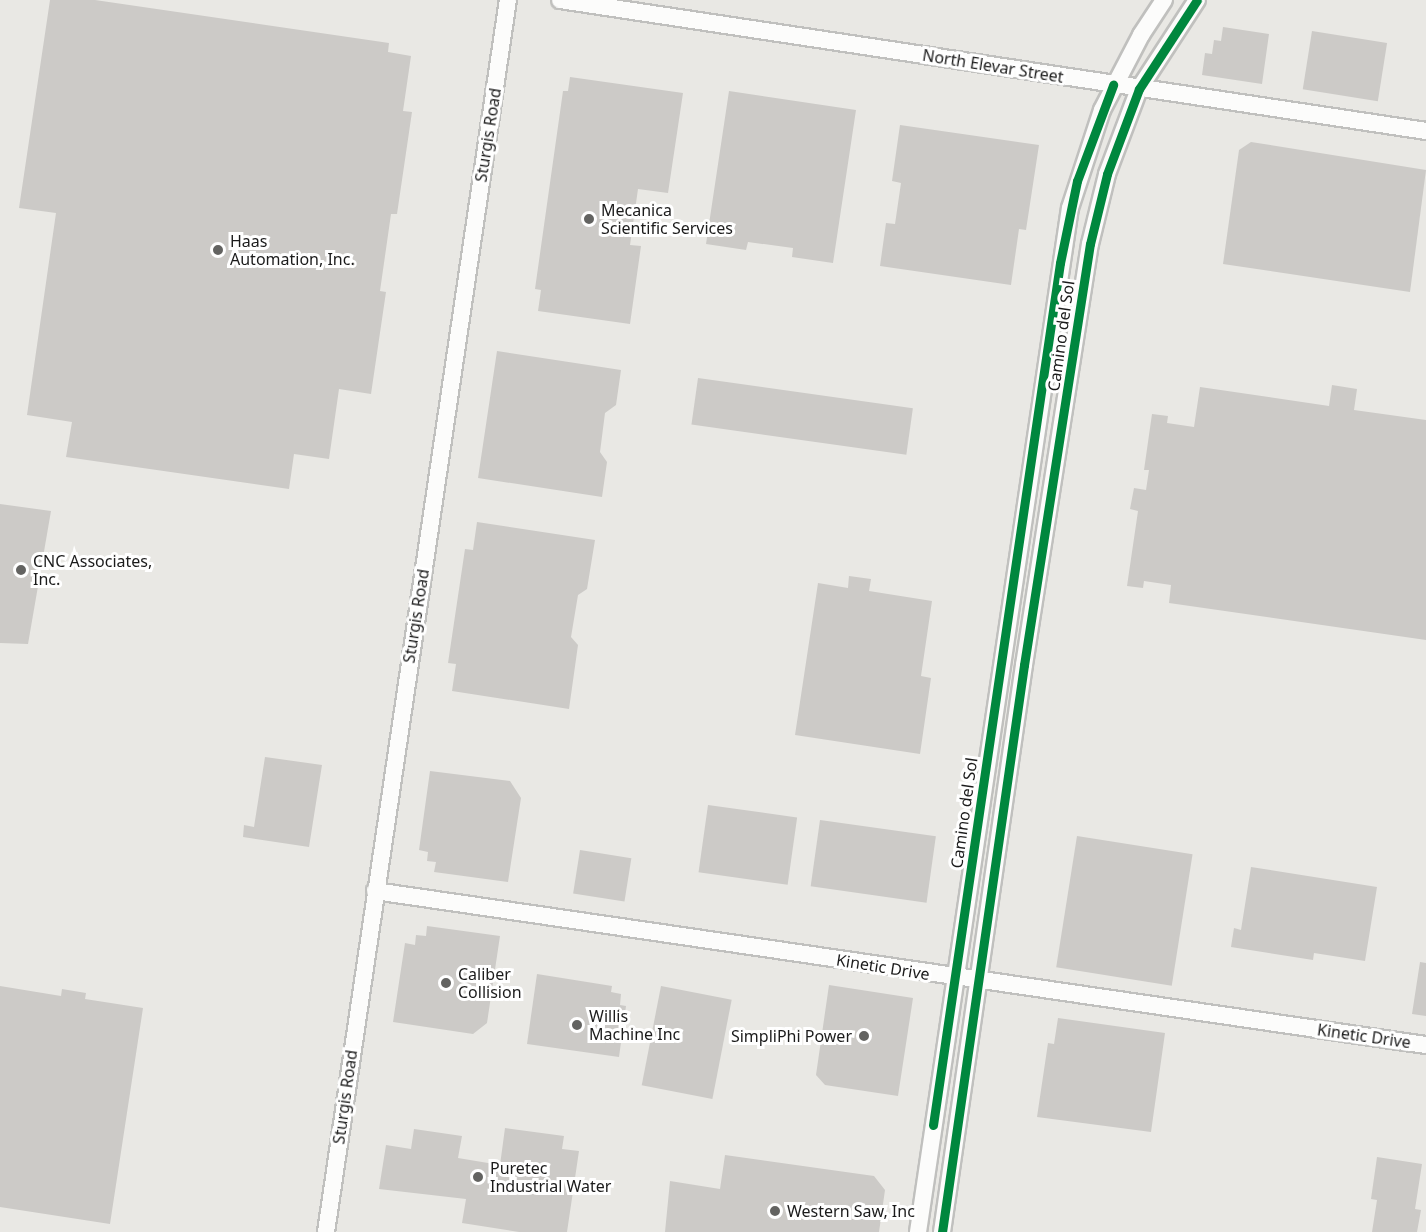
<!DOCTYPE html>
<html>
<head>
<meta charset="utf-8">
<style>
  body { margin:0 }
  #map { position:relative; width:1426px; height:1232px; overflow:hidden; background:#e9e8e4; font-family:"Noto Sans",sans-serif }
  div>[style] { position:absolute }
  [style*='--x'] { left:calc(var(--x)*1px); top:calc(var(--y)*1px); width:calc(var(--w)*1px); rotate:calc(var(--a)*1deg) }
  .building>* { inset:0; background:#cccac7; transform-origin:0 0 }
  .roads { filter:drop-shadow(2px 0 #c0c0be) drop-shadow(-2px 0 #c0c0be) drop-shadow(0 2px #c0c0be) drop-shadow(0 -2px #c0c0be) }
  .minor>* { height:16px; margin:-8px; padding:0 8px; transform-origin:8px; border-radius:8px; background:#fcfcfb }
  .cycleway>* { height:9px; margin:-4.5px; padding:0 4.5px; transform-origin:4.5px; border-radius:4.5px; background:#00873e }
  .dots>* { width:16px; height:16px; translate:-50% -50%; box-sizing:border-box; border:3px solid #fff; border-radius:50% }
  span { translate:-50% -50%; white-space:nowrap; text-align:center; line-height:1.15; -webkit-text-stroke:6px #fff; paint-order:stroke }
  .street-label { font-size:16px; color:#1b1b1b }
  .poi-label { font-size:16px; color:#1b1b1b }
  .left { translate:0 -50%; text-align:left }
  .right { translate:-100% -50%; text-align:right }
</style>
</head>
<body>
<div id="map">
  <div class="building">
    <i style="clip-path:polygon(50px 0,95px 0,389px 43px,388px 52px,411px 56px,403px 111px,412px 112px,397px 214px,391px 214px,380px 291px,386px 292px,371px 394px,339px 389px,329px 459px,294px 454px,289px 489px,66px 457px,72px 422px,27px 415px,56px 213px,19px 208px)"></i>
    <i style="clip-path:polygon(1223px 27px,1269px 34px,1262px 84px,1202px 75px,1205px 53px,1212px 54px,1214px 40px,1221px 41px)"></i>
    <i style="left:1312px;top:31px;width:76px;height:59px;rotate:9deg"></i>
    <i style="clip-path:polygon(570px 77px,683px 93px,668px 193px,638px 189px,630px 245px,641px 246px,630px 324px,538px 311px,541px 290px,535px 289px,563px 91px,568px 91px)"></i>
    <i style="clip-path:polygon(729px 91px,856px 110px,833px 263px,792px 257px,793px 248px,748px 242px,746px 250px,706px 244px)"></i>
    <i style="clip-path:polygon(900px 125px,1039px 145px,1026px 230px,1019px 229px,1011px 285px,880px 266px,886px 223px,895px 224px,901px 183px,892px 181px)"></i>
    <i style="clip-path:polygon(1251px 142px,1426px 170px,1410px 292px,1223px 264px,1239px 150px)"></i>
    <i style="clip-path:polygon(497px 351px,621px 370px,616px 405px,605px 413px,600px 452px,607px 462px,602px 497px,478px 478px)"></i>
    <i style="left:698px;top:378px;width:217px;height:47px;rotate:8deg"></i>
    <i style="clip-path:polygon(1332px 385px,1357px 389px,1354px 410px,1426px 420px,1426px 640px,1169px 603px,1171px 585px,1144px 581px,1143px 588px,1127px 586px,1138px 511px,1130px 509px,1134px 488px,1146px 490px,1149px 470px,1144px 470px,1152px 414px,1168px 416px,1167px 423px,1194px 427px,1200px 387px,1329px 406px)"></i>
    <i style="clip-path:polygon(0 504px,51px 511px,28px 644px,0 643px)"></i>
    <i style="clip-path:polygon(477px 522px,595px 540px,587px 589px,578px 595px,571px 637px,578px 645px,569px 709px,452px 691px,456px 664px,448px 663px,465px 549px,473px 550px)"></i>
    <i style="clip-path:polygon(849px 576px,871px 579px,869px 591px,932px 601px,921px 676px,931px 678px,920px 754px,795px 735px,818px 583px,848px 588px)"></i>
    <i style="clip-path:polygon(265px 757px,322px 765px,309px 847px,243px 837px,244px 825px,254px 827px)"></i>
    <i style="clip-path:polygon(430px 771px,510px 781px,521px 798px,508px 882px,434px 872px,436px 862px,427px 861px,428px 852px,419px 850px)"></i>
    <i style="left:708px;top:805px;width:90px;height:68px;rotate:8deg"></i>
    <i style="left:820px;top:820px;width:117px;height:67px;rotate:8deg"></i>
    <i style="left:1077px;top:836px;width:117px;height:133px;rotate:9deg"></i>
    <i style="left:580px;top:850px;width:52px;height:44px;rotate:9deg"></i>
    <i style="clip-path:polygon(1251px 867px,1377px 887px,1365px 961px,1314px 953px,1313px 960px,1231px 947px,1234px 928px,1241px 930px)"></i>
    <i style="clip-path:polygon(427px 926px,500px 936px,487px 1023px,473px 1034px,393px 1022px,405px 943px,415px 945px,416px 935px,426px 936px)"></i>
    <i style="clip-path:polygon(1420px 962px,1426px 963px,1426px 1016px,1412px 1014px)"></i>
    <i style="clip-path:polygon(537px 974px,612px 986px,611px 992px,621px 994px,620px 1005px,626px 1006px,619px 1057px,527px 1044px)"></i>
    <i style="clip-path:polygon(829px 985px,913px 998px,898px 1096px,825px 1085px,816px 1075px)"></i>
    <i style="clip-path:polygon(0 986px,61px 996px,62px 989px,86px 993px,85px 999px,143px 1008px,110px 1224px,0 1207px)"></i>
    <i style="left:661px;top:986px;width:72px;height:101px;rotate:11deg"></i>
    <i style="clip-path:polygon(1058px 1018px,1165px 1033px,1151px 1132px,1037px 1117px,1048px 1043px,1054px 1044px)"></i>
    <i style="clip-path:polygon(505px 1128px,564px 1136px,562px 1149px,579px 1151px,567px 1232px,519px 1232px,462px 1223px,466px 1199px,379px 1189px,386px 1145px,411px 1149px,414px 1129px,462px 1136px,458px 1158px,500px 1165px)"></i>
    <i style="clip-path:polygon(725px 1155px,874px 1176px,885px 1190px,879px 1232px,665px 1232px,670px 1181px,720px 1189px)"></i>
    <i style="clip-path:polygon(1377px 1157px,1422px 1164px,1415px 1209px,1421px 1210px,1417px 1232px,1372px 1232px,1377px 1200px,1371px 1199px)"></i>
  </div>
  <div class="roads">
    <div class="minor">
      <i style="--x:560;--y:0;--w:876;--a:8.6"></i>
      <i style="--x:375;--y:891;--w:1062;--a:8.34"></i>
      <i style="--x:326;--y:1232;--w:1245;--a:-81.6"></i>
      <i style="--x:918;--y:1232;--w:1035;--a:-81.56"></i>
      <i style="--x:1070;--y:208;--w:103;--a:-71.9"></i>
      <i style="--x:1102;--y:110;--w:85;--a:-62.5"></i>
      <i style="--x:1141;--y:35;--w:42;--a:-56.7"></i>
      <i style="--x:942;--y:1232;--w:573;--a:-81.77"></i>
      <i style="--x:1024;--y:665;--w:426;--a:-81.1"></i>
      <i style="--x:1090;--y:244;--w:72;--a:-76.3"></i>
      <i style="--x:1107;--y:174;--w:91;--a:-69.4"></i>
      <i style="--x:1139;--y:89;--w:106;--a:-56.9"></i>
    </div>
  </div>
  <div class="cycleway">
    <i style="--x:933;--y:1125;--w:871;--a:-81.62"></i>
    <i style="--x:1060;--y:263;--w:84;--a:-78.3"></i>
    <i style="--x:1077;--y:181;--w:103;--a:-69.4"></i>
    <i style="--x:942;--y:1232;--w:573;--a:-81.77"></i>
    <i style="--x:1024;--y:665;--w:426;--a:-81.1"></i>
    <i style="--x:1090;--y:244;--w:72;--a:-76.3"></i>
    <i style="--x:1107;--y:174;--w:91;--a:-69.4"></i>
    <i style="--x:1139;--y:89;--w:106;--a:-56.9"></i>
  </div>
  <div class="dots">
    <i style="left:589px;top:219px;background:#636361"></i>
    <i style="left:218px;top:250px;background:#636361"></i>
    <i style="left:21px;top:570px;background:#636361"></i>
    <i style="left:446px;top:983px;background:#636361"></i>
    <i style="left:577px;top:1025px;background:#636361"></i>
    <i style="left:864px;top:1036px;background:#636361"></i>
    <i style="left:478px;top:1177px;background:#636361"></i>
    <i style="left:775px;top:1211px;background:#636361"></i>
  </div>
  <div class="street-label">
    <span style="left:993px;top:66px;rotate:9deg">North Elevar Street</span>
    <span style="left:488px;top:135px;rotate:-81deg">Sturgis Road</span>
    <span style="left:1061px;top:336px;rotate:-82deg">Camino del Sol</span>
    <span style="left:416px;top:616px;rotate:-81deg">Sturgis Road</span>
    <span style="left:964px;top:813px;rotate:-82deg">Camino del Sol</span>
    <span style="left:883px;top:967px;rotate:9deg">Kinetic Drive</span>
    <span style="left:1364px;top:1036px;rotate:8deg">Kinetic Drive</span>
    <span style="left:345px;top:1097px;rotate:-82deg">Sturgis Road</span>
  </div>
  <div class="poi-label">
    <span class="left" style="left:601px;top:219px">Mecanica<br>Scientific Services</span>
    <span class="left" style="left:230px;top:250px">Haas<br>Automation, Inc.</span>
    <span class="left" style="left:33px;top:570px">CNC Associates,<br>Inc.</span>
    <span class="left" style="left:458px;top:983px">Caliber<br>Collision</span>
    <span class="left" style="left:589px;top:1025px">Willis<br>Machine Inc</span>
    <span class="right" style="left:852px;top:1036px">SimpliPhi Power</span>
    <span class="left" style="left:490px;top:1177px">Puretec<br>Industrial Water</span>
    <span class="left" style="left:787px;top:1211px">Western Saw, Inc</span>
  </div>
</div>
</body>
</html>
